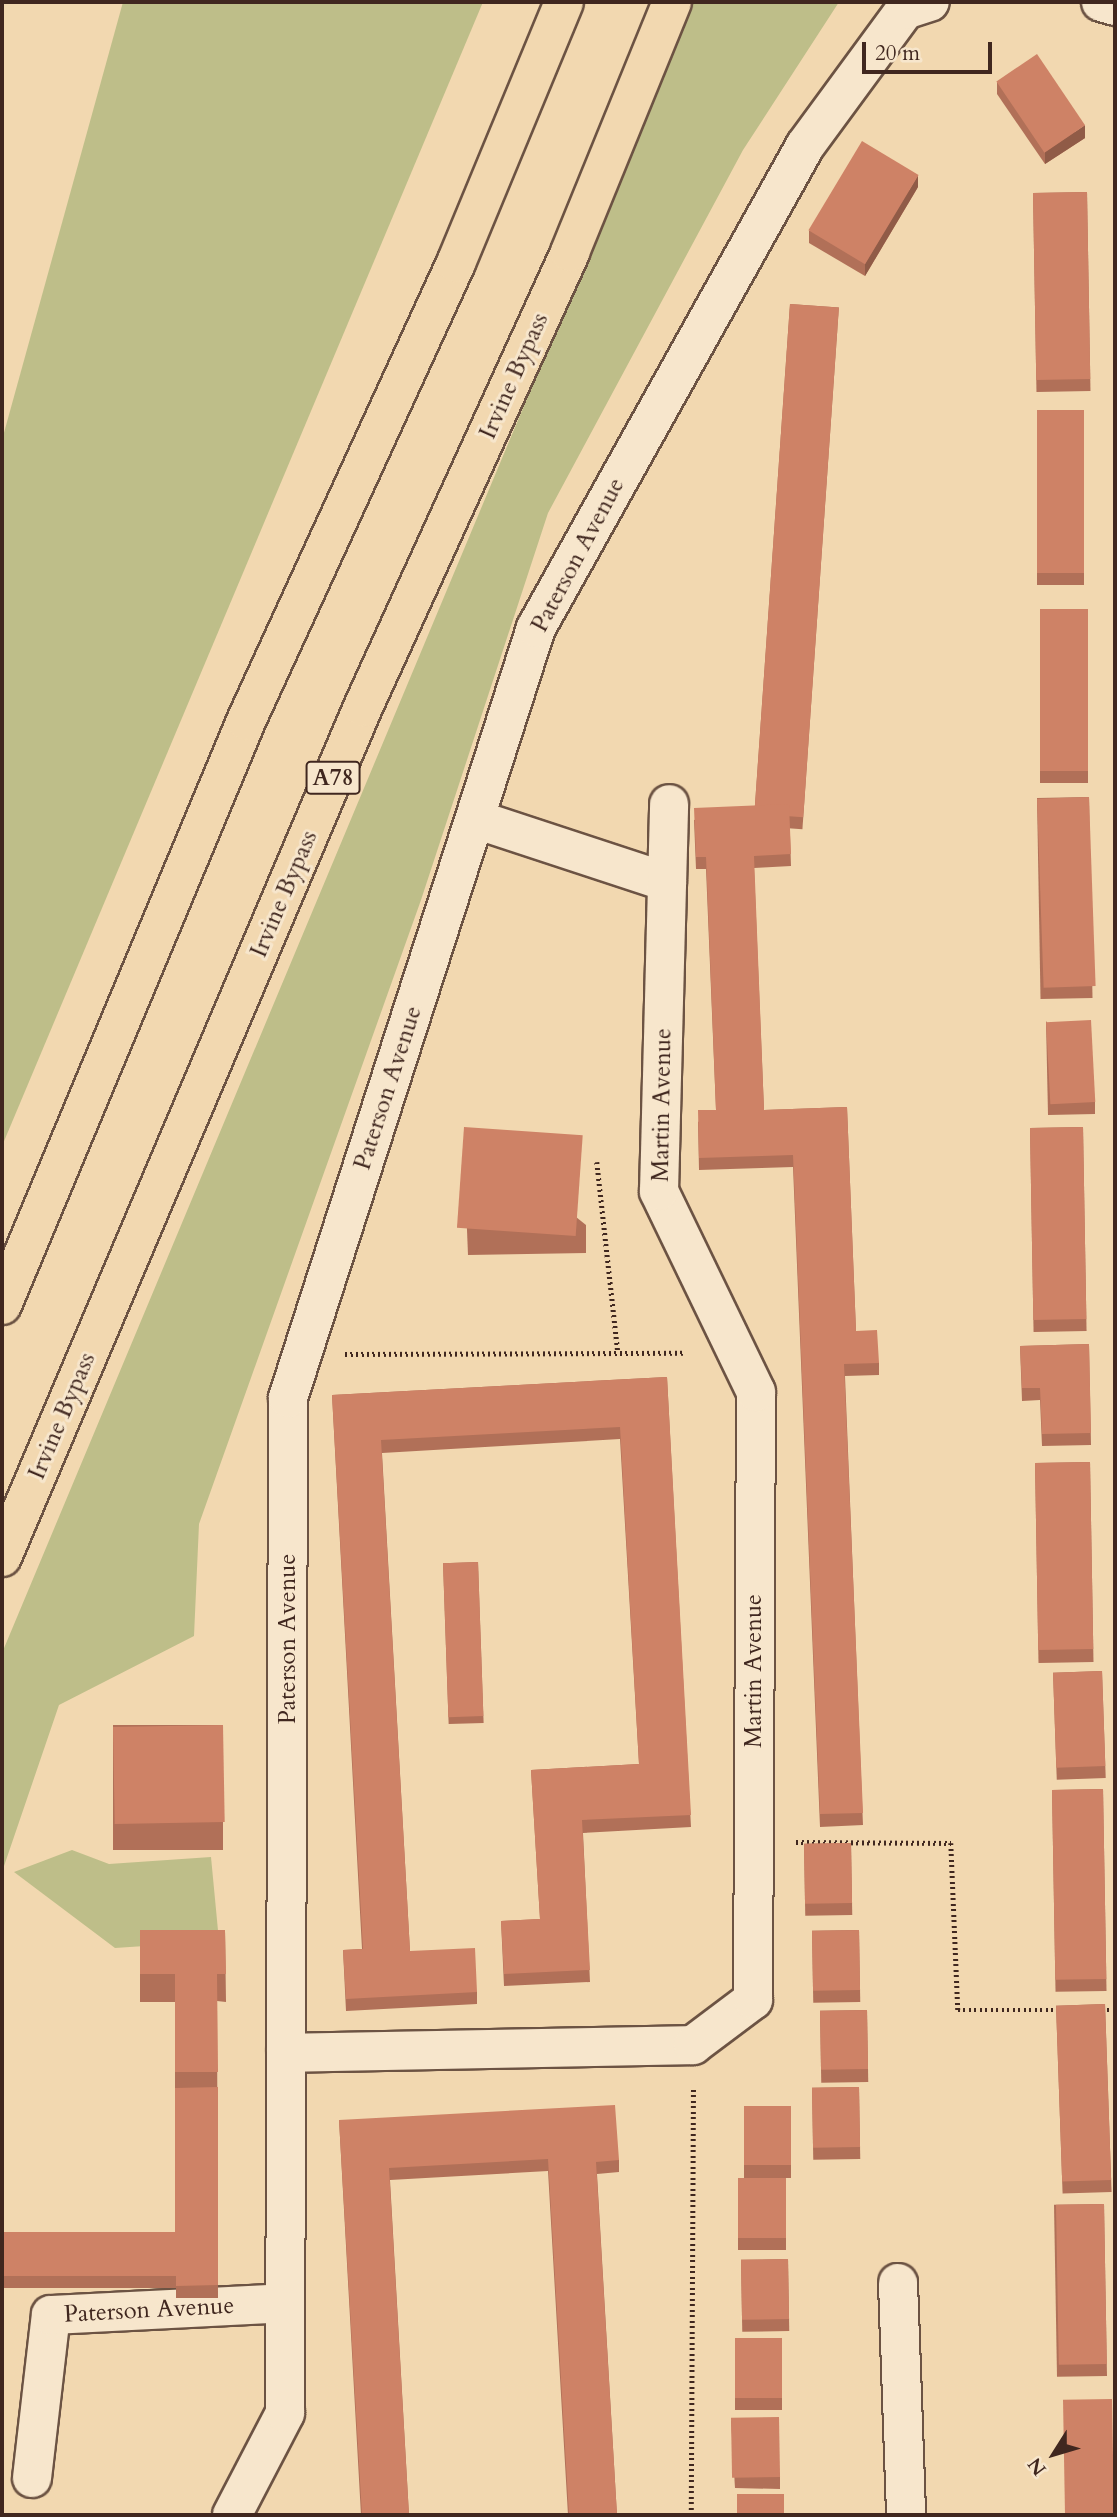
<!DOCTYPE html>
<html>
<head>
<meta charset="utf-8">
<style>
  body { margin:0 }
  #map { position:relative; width:1117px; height:2517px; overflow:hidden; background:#f2d8b0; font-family:Cardo,serif }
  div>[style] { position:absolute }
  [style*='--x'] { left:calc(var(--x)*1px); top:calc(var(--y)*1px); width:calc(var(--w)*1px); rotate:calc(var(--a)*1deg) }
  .green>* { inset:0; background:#bebe89 }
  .path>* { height:4.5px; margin-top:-2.25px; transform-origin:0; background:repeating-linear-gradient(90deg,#40271f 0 2px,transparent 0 5.5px) }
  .roads { filter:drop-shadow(2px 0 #6c5343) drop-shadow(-2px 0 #6c5343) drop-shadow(0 2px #6c5343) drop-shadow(0 -2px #6c5343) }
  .minor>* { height:38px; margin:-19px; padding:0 19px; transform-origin:19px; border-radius:19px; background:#f7e6cc }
  .highway>* { height:38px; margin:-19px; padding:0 19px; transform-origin:19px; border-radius:19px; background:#f2d8b0 }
  .wall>* { inset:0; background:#b17058; transform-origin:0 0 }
  .shaded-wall>* { inset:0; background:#905b47 }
  .building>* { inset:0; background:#ce8266; transform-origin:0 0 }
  span { translate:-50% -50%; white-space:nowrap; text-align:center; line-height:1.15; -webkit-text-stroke:6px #f7e6cc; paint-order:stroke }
  .shield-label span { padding:2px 5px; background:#f7e6cc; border:2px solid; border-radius:5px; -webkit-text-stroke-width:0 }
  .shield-label { font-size:23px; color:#40271f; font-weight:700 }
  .street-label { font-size:24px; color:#40271f }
  .frame { position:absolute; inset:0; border:4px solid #40271f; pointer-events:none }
  .north { position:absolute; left:1019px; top:2419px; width:70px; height:70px; -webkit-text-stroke:5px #f7e6cc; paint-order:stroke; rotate:233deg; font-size:19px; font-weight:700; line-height:28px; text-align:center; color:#40271f }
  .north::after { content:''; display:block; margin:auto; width:24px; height:32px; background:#40271f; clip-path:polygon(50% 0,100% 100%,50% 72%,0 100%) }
  .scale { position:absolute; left:862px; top:42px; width:130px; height:32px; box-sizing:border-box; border:4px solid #40271f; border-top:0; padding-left:9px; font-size:21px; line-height:24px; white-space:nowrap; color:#40271f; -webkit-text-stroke:5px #f7e6cc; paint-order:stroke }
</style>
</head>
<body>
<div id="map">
  <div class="green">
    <i style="clip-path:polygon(123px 2px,483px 2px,2px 1146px,2px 440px)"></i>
    <i style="clip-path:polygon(693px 2px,839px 2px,743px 150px,548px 513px,421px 900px,199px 1524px,194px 1636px,59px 1705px,2px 1872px,2px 1653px)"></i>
    <i style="clip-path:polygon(72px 1850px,109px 1864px,211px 1857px,219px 1941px,115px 1948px,14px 1872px)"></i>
  </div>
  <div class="path">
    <i style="--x:597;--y:1162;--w:192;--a:83.7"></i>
    <i style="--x:345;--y:1354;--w:339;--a:-0.2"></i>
    <i style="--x:796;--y:1842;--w:155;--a:0.4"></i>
    <i style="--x:951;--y:1843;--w:167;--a:87.6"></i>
    <i style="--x:958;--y:2010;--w:103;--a:0"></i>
    <i style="--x:1102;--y:2010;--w:13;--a:0"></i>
    <i style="--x:691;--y:2515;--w:429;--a:-89.7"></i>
  </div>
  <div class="roads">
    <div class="minor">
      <i style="--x:1101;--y:2;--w:15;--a:16"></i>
      <i style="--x:475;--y:819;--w:202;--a:18.2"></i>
      <i style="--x:286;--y:2053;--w:407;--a:-1.1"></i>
      <i style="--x:693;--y:2045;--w:75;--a:-36.9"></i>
      <i style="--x:753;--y:2000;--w:608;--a:-89.72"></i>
      <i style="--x:756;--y:1392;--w:223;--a:-115.8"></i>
      <i style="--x:659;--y:1191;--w:387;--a:-88.5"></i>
      <i style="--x:898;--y:2283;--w:232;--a:88"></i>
      <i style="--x:32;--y:2478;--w:164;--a:-83.4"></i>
      <i style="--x:51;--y:2315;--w:234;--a:-2.9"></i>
      <i style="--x:232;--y:2515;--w:115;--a:-62.5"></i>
      <i style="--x:285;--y:2413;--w:1015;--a:-89.83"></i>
      <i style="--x:288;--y:1398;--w:809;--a:-72.15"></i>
      <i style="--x:536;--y:628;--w:552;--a:-60.83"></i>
      <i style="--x:805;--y:146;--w:169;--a:-53.7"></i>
      <i style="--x:905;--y:10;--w:26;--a:-18"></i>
    </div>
    <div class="highway">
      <i style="--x:2;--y:1305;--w:633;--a:-67.32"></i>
      <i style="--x:246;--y:721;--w:504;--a:-65.37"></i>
      <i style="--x:456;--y:263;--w:282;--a:-67.5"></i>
      <i style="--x:2;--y:1557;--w:923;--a:-66.99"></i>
      <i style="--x:363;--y:707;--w:500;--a:-65.5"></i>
      <i style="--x:570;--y:252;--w:270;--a:-67.8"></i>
    </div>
  </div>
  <div class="wall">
    <i style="clip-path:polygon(997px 82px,1085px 138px,1045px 164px,997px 94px)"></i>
    <i style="clip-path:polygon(918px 187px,865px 276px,809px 243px,809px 231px)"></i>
    <i style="left:1087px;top:192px;width:199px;height:54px;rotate:89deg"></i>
    <i style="left:790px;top:304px;width:49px;height:523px;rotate:4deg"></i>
    <i style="left:1037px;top:410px;width:47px;height:175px"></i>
    <i style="left:1040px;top:609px;width:48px;height:174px"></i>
    <i style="left:1089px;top:797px;width:201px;height:52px;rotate:89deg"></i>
    <i style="clip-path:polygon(789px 804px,791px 866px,754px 868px,764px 1110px,847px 1107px,856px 1331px,879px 1363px,879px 1375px,845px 1376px,863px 1825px,820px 1827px,793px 1167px,699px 1170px,698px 1122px,716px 1110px,706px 869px,696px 869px,694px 820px)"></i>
    <i style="clip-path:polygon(1046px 1021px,1095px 1102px,1095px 1114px,1048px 1115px)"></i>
    <i style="clip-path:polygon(464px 1127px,586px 1225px,586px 1253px,468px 1255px,464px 1155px)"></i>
    <i style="left:1083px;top:1127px;width:204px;height:53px;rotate:89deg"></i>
    <i style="clip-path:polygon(1089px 1344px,1091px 1445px,1042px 1446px,1040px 1400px,1022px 1401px,1020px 1346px)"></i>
    <i style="clip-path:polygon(667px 1377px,691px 1827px,583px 1833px,590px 1982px,504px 1986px,501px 1921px,540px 1919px,531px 1770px,639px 1764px,620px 1439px,382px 1453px,410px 1951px,477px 1992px,477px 2004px,346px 2011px,343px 1950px,362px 1949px,332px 1395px)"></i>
    <i style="left:1090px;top:1462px;width:200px;height:55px;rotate:89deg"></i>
    <i style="left:478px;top:1562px;width:161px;height:35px;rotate:88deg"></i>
    <i style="left:1102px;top:1671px;width:107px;height:49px;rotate:88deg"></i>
    <i style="left:223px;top:1725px;width:125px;height:110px;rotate:90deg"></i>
    <i style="left:1103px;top:1789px;width:202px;height:51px;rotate:89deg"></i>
    <i style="left:851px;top:1843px;width:72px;height:47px;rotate:89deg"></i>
    <i style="clip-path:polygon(140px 1930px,225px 1930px,226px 2002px,217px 2001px,218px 2298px,176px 2298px,176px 2288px,2px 2288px,2px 2232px,175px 2232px,175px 2002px,140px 2002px)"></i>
    <i style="left:859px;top:1930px;width:72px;height:47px;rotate:89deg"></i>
    <i style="left:1105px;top:2004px;width:188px;height:49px;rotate:88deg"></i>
    <i style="left:867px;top:2010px;width:72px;height:47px;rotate:89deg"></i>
    <i style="left:859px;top:2087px;width:72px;height:47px;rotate:89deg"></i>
    <i style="left:791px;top:2106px;width:72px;height:47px;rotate:90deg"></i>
    <i style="clip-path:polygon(339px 2120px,619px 2160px,619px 2172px,597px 2174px,617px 2515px,568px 2515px,548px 2171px,390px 2180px,409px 2515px,361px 2515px)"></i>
    <i style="left:786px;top:2178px;width:72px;height:48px;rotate:90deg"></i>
    <i style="left:1104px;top:2204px;width:172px;height:50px;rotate:89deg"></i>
    <i style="left:788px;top:2259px;width:72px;height:47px;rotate:89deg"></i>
    <i style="left:782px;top:2338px;width:72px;height:47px;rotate:90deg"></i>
    <i style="clip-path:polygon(731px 2420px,780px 2477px,780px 2489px,735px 2488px)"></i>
  </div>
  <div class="shaded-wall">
    <i style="clip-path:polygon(1085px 125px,1085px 138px,1045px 164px,1045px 152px)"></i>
    <i style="clip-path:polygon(918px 175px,918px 187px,865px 276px,865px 264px)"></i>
  </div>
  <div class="building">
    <i style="left:1037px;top:54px;width:86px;height:49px;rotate:56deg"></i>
    <i style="left:862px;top:141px;width:66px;height:104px;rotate:31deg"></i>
    <i style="left:1087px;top:192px;width:187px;height:54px;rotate:89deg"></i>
    <i style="left:790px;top:304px;width:49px;height:511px;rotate:4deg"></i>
    <i style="left:1037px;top:410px;width:47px;height:163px"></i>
    <i style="left:1040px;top:609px;width:48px;height:162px"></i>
    <i style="left:1089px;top:797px;width:189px;height:52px;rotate:88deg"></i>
    <i style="clip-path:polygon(789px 804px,791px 854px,754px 856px,764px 1110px,847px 1107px,856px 1331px,877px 1330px,879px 1363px,844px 1364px,863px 1813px,820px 1814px,793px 1155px,699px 1158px,698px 1110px,716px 1110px,706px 857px,696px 857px,694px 808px)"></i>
    <i style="left:1091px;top:1020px;width:82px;height:45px;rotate:87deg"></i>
    <i style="left:464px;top:1127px;width:119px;height:101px;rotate:4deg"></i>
    <i style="left:1083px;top:1127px;width:192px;height:53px;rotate:89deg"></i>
    <i style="clip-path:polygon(1089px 1344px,1091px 1433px,1042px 1434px,1040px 1388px,1022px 1388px,1020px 1346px)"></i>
    <i style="clip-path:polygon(667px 1377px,691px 1815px,582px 1820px,590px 1970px,504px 1974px,501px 1921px,540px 1919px,531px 1770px,639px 1764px,620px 1427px,381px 1440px,410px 1951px,475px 1948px,477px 1992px,346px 1999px,343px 1950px,363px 1949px,332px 1395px)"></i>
    <i style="left:1090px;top:1462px;width:187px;height:55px;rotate:89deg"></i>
    <i style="left:478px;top:1562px;width:154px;height:35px;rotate:88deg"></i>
    <i style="left:1102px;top:1671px;width:95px;height:49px;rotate:88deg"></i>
    <i style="left:223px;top:1725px;width:97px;height:110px;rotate:89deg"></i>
    <i style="left:1103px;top:1789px;width:190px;height:51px;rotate:89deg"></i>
    <i style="left:851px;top:1843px;width:60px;height:47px;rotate:89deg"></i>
    <i style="clip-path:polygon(140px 1930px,225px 1930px,226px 1974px,217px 1974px,218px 2072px,175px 2072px,175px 1974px,140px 1974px)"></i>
    <i style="left:859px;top:1930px;width:60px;height:47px;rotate:89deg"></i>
    <i style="left:1105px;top:2004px;width:176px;height:49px;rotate:88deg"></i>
    <i style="left:867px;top:2010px;width:59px;height:47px;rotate:89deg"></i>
    <i style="clip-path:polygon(218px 2087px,218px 2285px,176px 2286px,176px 2276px,2px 2276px,2px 2232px,175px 2232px,175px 2088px)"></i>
    <i style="left:859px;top:2087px;width:60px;height:47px;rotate:89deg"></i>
    <i style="clip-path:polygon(615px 2105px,619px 2160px,596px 2162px,617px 2515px,569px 2515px,548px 2159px,389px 2168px,409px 2515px,362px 2515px,339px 2120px)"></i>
    <i style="left:791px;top:2106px;width:59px;height:47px;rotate:90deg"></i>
    <i style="left:786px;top:2178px;width:60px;height:48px;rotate:90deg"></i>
    <i style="left:1104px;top:2204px;width:160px;height:48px;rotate:89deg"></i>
    <i style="left:788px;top:2259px;width:60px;height:47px;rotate:89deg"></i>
    <i style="left:782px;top:2338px;width:60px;height:47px;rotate:90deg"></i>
    <i style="left:1112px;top:2399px;width:116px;height:49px;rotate:89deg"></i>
    <i style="left:779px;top:2417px;width:60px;height:48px;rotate:89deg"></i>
    <i style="left:784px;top:2494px;width:21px;height:47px;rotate:90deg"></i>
  </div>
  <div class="shield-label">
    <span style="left:333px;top:778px">A78</span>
  </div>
  <div class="street-label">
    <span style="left:514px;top:376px;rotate:-66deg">Irvine Bypass</span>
    <span style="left:578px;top:555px;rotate:-62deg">Paterson Avenue</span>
    <span style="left:284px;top:894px;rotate:-67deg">Irvine Bypass</span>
    <span style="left:388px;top:1088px;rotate:-72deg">Paterson Avenue</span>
    <span style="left:662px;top:1105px;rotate:-89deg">Martin Avenue</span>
    <span style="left:62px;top:1416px;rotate:-67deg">Irvine Bypass</span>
    <span style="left:288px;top:1639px;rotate:-90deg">Paterson Avenue</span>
    <span style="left:754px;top:1671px;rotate:-90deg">Martin Avenue</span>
    <span style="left:149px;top:2310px;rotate:-3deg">Paterson Avenue</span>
  </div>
  <div class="frame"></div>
  <div class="north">N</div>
  <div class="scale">20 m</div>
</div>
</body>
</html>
